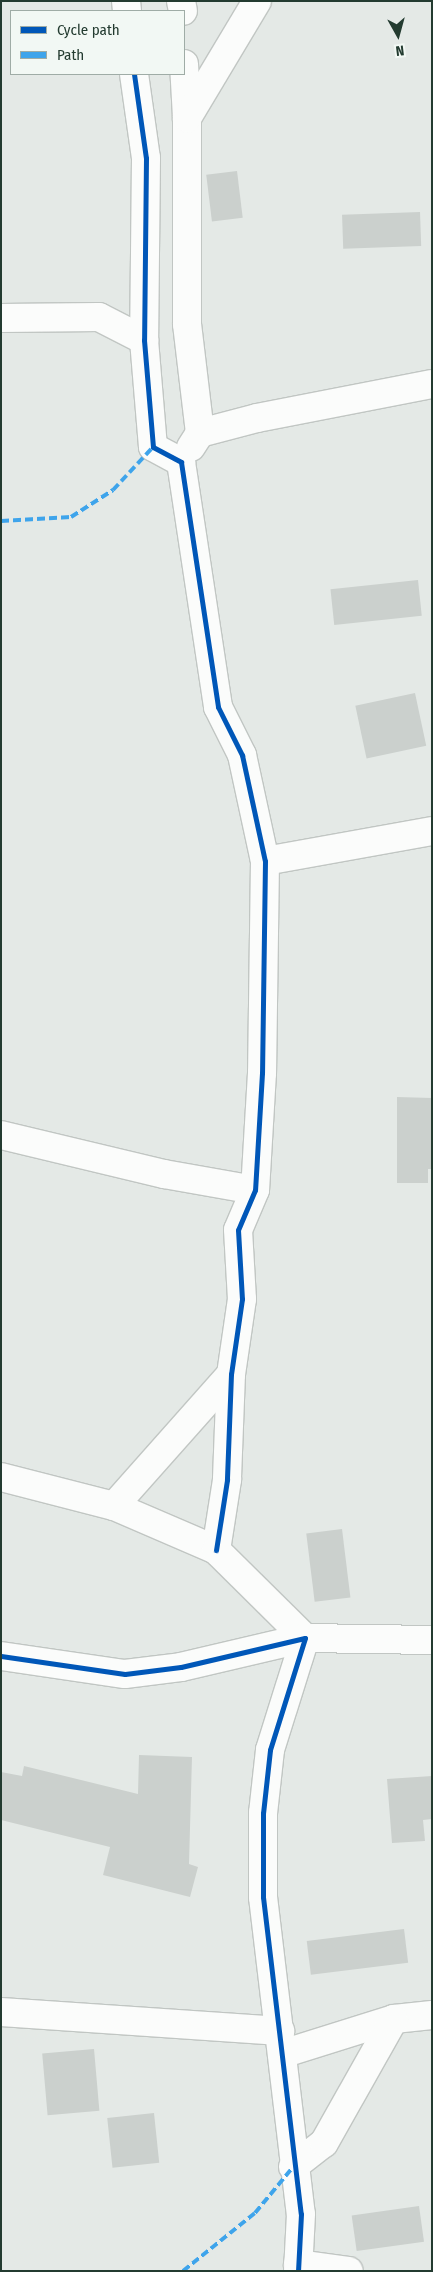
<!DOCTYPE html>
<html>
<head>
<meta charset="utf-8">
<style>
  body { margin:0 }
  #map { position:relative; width:433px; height:2272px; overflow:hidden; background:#e4e9e6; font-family:"Fira Sans Condensed",sans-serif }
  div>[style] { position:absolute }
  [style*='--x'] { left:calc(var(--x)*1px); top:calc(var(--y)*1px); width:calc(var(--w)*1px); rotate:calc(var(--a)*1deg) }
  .building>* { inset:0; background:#cbd0cd; transform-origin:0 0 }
  .roads { filter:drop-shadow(1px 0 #c1c6c3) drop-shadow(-1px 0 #c1c6c3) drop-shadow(0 1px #c1c6c3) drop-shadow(0 -1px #c1c6c3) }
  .minor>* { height:28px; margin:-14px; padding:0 14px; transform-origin:14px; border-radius:14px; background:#fbfcfb }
  .quiet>* { height:4px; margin-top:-2px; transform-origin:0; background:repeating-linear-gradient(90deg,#3ea4eb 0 8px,transparent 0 12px) }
  .cycleway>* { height:5px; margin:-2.5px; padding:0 2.5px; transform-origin:2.5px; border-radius:2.5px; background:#0057b8 }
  span { translate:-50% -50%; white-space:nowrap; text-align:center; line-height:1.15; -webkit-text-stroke:4px #f2f8f4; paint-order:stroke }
  .frame { position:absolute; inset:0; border:2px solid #233b30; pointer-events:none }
  .legend { position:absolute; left:10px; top:10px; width:175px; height:65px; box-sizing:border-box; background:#f2f8f4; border:1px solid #9faca6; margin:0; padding:6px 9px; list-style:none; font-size:15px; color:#233b30 }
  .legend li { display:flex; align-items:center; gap:10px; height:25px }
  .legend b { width:25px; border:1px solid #9faca6 }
  .north { position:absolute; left:373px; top:10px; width:50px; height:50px; -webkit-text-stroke:4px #f2f8f4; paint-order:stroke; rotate:173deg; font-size:14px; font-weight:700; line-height:20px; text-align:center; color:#233b30 }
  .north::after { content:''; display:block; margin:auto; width:18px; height:22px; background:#233b30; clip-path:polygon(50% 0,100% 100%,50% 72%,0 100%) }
</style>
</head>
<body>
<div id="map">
  <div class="building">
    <i style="left:237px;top:171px;width:47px;height:31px;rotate:83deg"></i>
    <i style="left:420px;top:212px;width:34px;height:78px;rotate:88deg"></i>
    <i style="left:418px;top:580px;width:36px;height:88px;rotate:84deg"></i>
    <i style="left:415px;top:693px;width:54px;height:61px;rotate:78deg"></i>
    <i style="clip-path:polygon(397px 1097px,432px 1098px,432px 1169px,428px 1169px,428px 1183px,397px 1183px)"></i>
    <i style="left:342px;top:1529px;width:69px;height:36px;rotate:83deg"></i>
    <i style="clip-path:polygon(139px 1755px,192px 1757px,189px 1864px,198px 1867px,190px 1897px,103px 1875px,110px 1847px,1px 1820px,1px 1772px,22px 1776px,24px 1766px,138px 1794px)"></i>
    <i style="clip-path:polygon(432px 1776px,432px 1819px,423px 1820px,425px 1841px,392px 1843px,387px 1779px)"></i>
    <i style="left:404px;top:1929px;width:34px;height:98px;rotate:83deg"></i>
    <i style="left:94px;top:2049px;width:62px;height:52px;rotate:85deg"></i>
    <i style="left:154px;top:2113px;width:50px;height:47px;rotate:84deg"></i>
    <i style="left:419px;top:2206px;width:36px;height:68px;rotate:82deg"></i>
  </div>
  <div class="roads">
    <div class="minor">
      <i style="--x:126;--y:1;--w:10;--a:84"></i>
      <i style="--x:181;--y:1;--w:10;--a:79"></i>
      <i style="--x:184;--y:64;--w:54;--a:86.8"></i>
      <i style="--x:134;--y:74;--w:85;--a:81.9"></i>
      <i style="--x:146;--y:158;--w:182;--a:90.6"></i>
      <i style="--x:144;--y:340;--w:107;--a:85.2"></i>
      <i style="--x:153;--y:447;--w:32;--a:28"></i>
      <i style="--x:181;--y:462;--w:248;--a:81.4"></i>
      <i style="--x:218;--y:707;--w:54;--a:63.4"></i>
      <i style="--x:242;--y:755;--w:108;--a:77.8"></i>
      <i style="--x:265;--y:861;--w:212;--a:90.8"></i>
      <i style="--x:262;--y:1073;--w:117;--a:93.4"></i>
      <i style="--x:255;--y:1190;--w:43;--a:113"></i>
      <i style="--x:238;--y:1230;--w:69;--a:86.7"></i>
      <i style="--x:242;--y:1299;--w:76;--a:98.3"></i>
      <i style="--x:231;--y:1374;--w:106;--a:92.2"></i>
      <i style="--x:227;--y:1480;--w:71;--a:98.9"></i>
      <i style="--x:1;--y:318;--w:98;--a:-0.6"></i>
      <i style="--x:99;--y:317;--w:51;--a:27.1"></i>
      <i style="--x:200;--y:433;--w:110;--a:-96.8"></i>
      <i style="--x:187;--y:324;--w:206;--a:-90"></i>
      <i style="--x:187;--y:118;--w:136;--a:-59.1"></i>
      <i style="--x:191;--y:447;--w:17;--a:-57"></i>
      <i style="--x:200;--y:433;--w:59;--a:-14.7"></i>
      <i style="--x:257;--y:418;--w:178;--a:-11"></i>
      <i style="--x:265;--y:861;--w:170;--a:-10.2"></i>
      <i style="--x:1;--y:1135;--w:168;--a:13.5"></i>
      <i style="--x:164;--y:1174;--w:92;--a:10"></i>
      <i style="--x:1;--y:1477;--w:117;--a:14.4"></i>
      <i style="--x:114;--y:1506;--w:111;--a:23.3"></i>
      <i style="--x:216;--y:1550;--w:125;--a:44.7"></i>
      <i style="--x:305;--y:1638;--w:127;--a:0.9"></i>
      <i style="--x:114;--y:1506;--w:176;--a:-48.4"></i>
      <i style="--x:1;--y:1656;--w:125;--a:8.3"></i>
      <i style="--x:125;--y:1674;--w:56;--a:-7.1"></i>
      <i style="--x:181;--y:1667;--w:127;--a:-13.2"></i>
      <i style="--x:305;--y:1638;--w:117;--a:107.4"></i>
      <i style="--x:270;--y:1750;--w:63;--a:96.3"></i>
      <i style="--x:263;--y:1813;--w:84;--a:90"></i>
      <i style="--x:263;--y:1897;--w:319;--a:83.2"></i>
      <i style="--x:301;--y:2214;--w:57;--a:93"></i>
      <i style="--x:1;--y:2012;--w:280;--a:3.9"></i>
      <i style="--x:282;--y:2054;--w:117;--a:-17.4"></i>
      <i style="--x:394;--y:2019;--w:38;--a:-6"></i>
      <i style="--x:293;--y:2167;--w:39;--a:-38"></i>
      <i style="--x:324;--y:2143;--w:142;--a:-60.6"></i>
      <i style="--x:298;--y:2264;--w:51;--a:7.8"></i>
    </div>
  </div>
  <div class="quiet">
    <i style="--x:1;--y:521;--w:70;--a:-3.3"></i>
    <i style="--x:71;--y:517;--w:50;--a:-32.7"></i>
    <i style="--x:113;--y:490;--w:59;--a:-47.1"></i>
    <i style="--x:183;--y:2271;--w:92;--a:-38.9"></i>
    <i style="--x:255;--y:2213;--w:60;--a:-50.4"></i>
  </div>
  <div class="cycleway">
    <i style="--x:134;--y:74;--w:85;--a:81.9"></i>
    <i style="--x:146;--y:158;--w:182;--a:90.6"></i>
    <i style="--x:144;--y:340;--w:107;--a:85.2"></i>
    <i style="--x:153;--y:447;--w:32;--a:28"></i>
    <i style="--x:181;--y:462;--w:248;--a:81.4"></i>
    <i style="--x:218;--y:707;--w:54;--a:63.4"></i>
    <i style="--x:242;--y:755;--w:108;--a:77.8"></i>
    <i style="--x:265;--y:861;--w:212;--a:90.8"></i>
    <i style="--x:262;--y:1073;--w:117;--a:93.4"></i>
    <i style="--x:255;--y:1190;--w:43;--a:113"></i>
    <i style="--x:238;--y:1230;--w:69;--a:86.7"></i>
    <i style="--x:242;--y:1299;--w:76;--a:98.3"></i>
    <i style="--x:231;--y:1374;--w:106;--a:92.2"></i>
    <i style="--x:227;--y:1480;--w:71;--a:98.9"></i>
    <i style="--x:1;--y:1656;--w:125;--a:8.3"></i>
    <i style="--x:125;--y:1674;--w:56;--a:-7.1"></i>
    <i style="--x:181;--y:1667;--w:127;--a:-13.2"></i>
    <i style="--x:305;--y:1638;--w:117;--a:107.4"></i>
    <i style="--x:270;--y:1750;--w:63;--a:96.3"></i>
    <i style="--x:263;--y:1813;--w:84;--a:90"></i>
    <i style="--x:263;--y:1897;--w:319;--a:83.2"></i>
    <i style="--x:301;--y:2214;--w:57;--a:93"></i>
  </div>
  <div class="frame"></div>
  <ul class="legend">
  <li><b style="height:6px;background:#0057b8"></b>Cycle path</li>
  <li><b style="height:6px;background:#3ea4eb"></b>Path</li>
  </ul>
  <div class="north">N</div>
</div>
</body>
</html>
